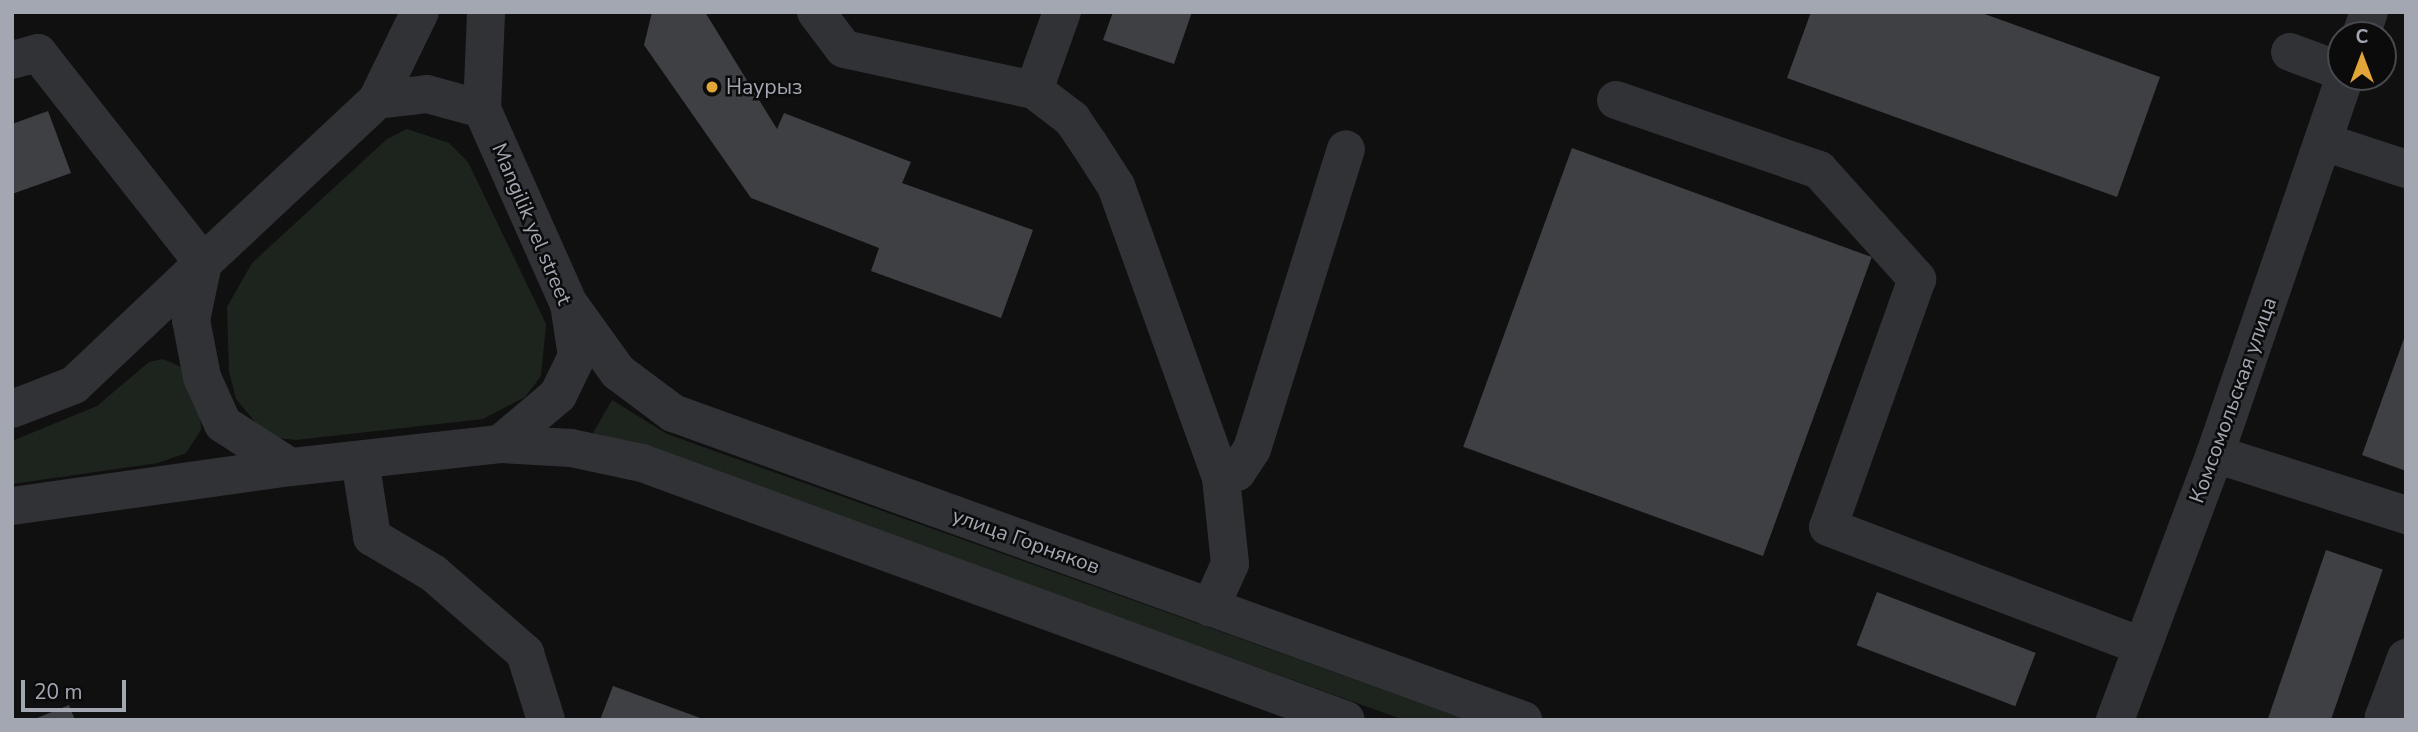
<!DOCTYPE html>
<html>
<head>
<meta charset="utf-8">
<style>
  body { margin:0 }
  #map { position:relative; width:2418px; height:732px; overflow:hidden; background:#101011; font-family:"Nunito Sans",sans-serif }
  div>[style] { position:absolute }
  [style*='--x'] { left:calc(var(--x)*1px); top:calc(var(--y)*1px); width:calc(var(--w)*1px); rotate:calc(var(--a)*1deg) }
  .green>* { inset:0; background:#1d241d }
  .building>* { inset:0; background:#3f4044; transform-origin:0 0 }
  .minor>* { height:38px; margin:-19px; padding:0 19px; transform-origin:19px; border-radius:19px; background:#313236 }
  .dots>* { width:19px; height:19px; translate:-50% -50%; box-sizing:border-box; border:4px solid #0b0b0c; border-radius:50% }
  span { translate:-50% -50%; white-space:nowrap; text-align:center; line-height:1.15; -webkit-text-stroke:5px #0b0b0c; paint-order:stroke }
  .poi-label { font-size:21px; color:#a2a7b1 }
  .left { translate:0 -50%; text-align:left }
  .street-label { font-size:21px; color:#a2a7b1 }
  .frame { position:absolute; inset:0; border:14px solid #a2a7b1; pointer-events:none }
  .north { position:absolute; left:2327px; top:21px; width:70px; height:70px; box-sizing:border-box; background:#0b0b0c; border:2px solid #47494e; border-radius:50%; rotate:0deg; font-size:19px; font-weight:700; line-height:28px; text-align:center; color:#a2a7b1 }
  .north::after { content:''; display:block; margin:auto; width:24px; height:32px; background:#e1a538; clip-path:polygon(50% 0,100% 100%,50% 72%,0 100%) }
  .scale { position:absolute; left:21px; top:680px; width:105px; height:32px; box-sizing:border-box; border:4px solid #a2a7b1; border-top:0; padding-left:9px; font-size:21px; line-height:24px; white-space:nowrap; color:#a2a7b1; -webkit-text-stroke:5px #0b0b0c; paint-order:stroke }
</style>
</head>
<body>
<div id="map">
  <div class="green">
    <i style="clip-path:polygon(407px 129px,449px 143px,468px 162px,546px 324px,541px 376px,525px 397px,483px 419px,296px 440px,268px 437px,236px 399px,229px 371px,227px 307px,252px 263px,387px 139px)"></i>
    <i style="clip-path:polygon(163px 359px,181px 367px,200px 409px,201px 430px,186px 453px,158px 463px,12px 484px,12px 441px,97px 406px,149px 362px)"></i>
    <i style="clip-path:polygon(612px 400px,667px 434px,1468px 720px,1404px 720px,644px 447px,589px 440px)"></i>
  </div>
  <div class="building">
    <i style="clip-path:polygon(652px 12px,705px 12px,777px 129px,784px 113px,911px 162px,902px 183px,1033px 230px,1001px 318px,871px 271px,879px 248px,751px 198px,644px 45px)"></i>
    <i style="clip-path:polygon(1113px 12px,1192px 12px,1174px 64px,1103px 40px)"></i>
    <i style="clip-path:polygon(1811px 12px,1979px 12px,2160px 77px,2117px 197px,1787px 78px)"></i>
    <i style="clip-path:polygon(48px 111px,71px 173px,12px 194px,12px 124px)"></i>
    <i style="left:1572px;top:148px;width:319px;height:318px;rotate:20deg"></i>
    <i style="clip-path:polygon(2406px 333px,2406px 471px,2362px 455px)"></i>
    <i style="left:2326px;top:550px;width:60px;height:180px;rotate:19deg"></i>
    <i style="left:1877px;top:592px;width:170px;height:57px;rotate:21deg"></i>
    <i style="clip-path:polygon(613px 686px,703px 719px,703px 720px,600px 720px)"></i>
    <i style="clip-path:polygon(69px 705px,75px 720px,32px 720px)"></i>
  </div>
  <div class="minor">
    <i style="--x:816;--y:12;--w:46;--a:52.9"></i>
    <i style="--x:844;--y:49;--w:194;--a:12.2"></i>
    <i style="--x:1034;--y:90;--w:48;--a:37.3"></i>
    <i style="--x:1072;--y:119;--w:30;--a:56"></i>
    <i style="--x:1089;--y:144;--w:50;--a:57.3"></i>
    <i style="--x:1116;--y:186;--w:310;--a:70.2"></i>
    <i style="--x:1221;--y:478;--w:86;--a:84"></i>
    <i style="--x:1230;--y:564;--w:48;--a:114.4"></i>
    <i style="--x:2361;--y:35;--w:24;--a:-71"></i>
    <i style="--x:2290;--y:52;--w:54;--a:20.4"></i>
    <i style="--x:12;--y:60;--w:27;--a:-15"></i>
    <i style="--x:38;--y:53;--w:267;--a:51.8"></i>
    <i style="--x:203;--y:263;--w:178;--a:136.6"></i>
    <i style="--x:74;--y:385;--w:66;--a:158.8"></i>
    <i style="--x:1034;--y:90;--w:83;--a:-70.3"></i>
    <i style="--x:377;--y:100;--w:50;--a:-6.8"></i>
    <i style="--x:427;--y:94;--w:57;--a:15.3"></i>
    <i style="--x:482;--y:109;--w:214;--a:66"></i>
    <i style="--x:569;--y:304;--w:53;--a:81.3"></i>
    <i style="--x:577;--y:356;--w:43;--a:116"></i>
    <i style="--x:558;--y:395;--w:76;--a:139.8"></i>
    <i style="--x:500;--y:444;--w:211;--a:173.7"></i>
    <i style="--x:290;--y:467;--w:80;--a:-147.3"></i>
    <i style="--x:223;--y:424;--w:51;--a:-114.1"></i>
    <i style="--x:202;--y:377;--w:58;--a:-100.9"></i>
    <i style="--x:191;--y:320;--w:58;--a:-78.1"></i>
    <i style="--x:203;--y:263;--w:238;--a:-43.1"></i>
    <i style="--x:377;--y:100;--w:98;--a:-64"></i>
    <i style="--x:1616;--y:100;--w:215;--a:19"></i>
    <i style="--x:1819;--y:170;--w:147;--a:48"></i>
    <i style="--x:1917;--y:279;--w:263;--a:109.7"></i>
    <i style="--x:1828;--y:527;--w:336;--a:20.8"></i>
    <i style="--x:482;--y:109;--w:97;--a:-87.6"></i>
    <i style="--x:2324;--y:142;--w:86;--a:18.2"></i>
    <i style="--x:572;--y:308;--w:79;--a:54.3"></i>
    <i style="--x:618;--y:372;--w:69;--a:36.7"></i>
    <i style="--x:673;--y:413;--w:904;--a:19.86"></i>
    <i style="--x:500;--y:444;--w:71;--a:3.2"></i>
    <i style="--x:571;--y:448;--w:73;--a:11.9"></i>
    <i style="--x:642;--y:463;--w:749;--a:20.05"></i>
    <i style="--x:2215;--y:454;--w:201;--a:17.7"></i>
    <i style="--x:360;--y:460;--w:78;--a:81.1"></i>
    <i style="--x:372;--y:537;--w:71;--a:30.5"></i>
    <i style="--x:433;--y:573;--w:122;--a:41"></i>
    <i style="--x:525;--y:653;--w:70;--a:72.6"></i>
    <i style="--x:1221;--y:478;--w:17;--a:-21"></i>
    <i style="--x:1237;--y:472;--w:27;--a:-57"></i>
    <i style="--x:1252;--y:449;--w:314;--a:-72.6"></i>
    <i style="--x:12;--y:506;--w:281;--a:-8"></i>
    <i style="--x:2115;--y:720;--w:284;--a:-69.4"></i>
    <i style="--x:2215;--y:454;--w:399;--a:-71"></i>
    <i style="--x:2390;--y:720;--w:7;--a:-153"></i>
    <i style="--x:2384;--y:717;--w:63;--a:-69.6"></i>
  </div>
  <div class="dots">
    <i style="left:712px;top:87px;background:#e1a538"></i>
  </div>
  <div class="poi-label">
    <span class="left" style="left:726px;top:87px">Наурыз</span>
  </div>
  <div class="street-label">
    <span style="left:532px;top:224px;rotate:67deg">Mangilik yel street</span>
    <span style="left:2233px;top:400px;rotate:-70deg">Комсомольская улица</span>
    <span style="left:1026px;top:541px;rotate:20deg">улица Горняков</span>
  </div>
  <div class="frame"></div>
  <div class="north">С</div>
  <div class="scale">20 m</div>
</div>
</body>
</html>
